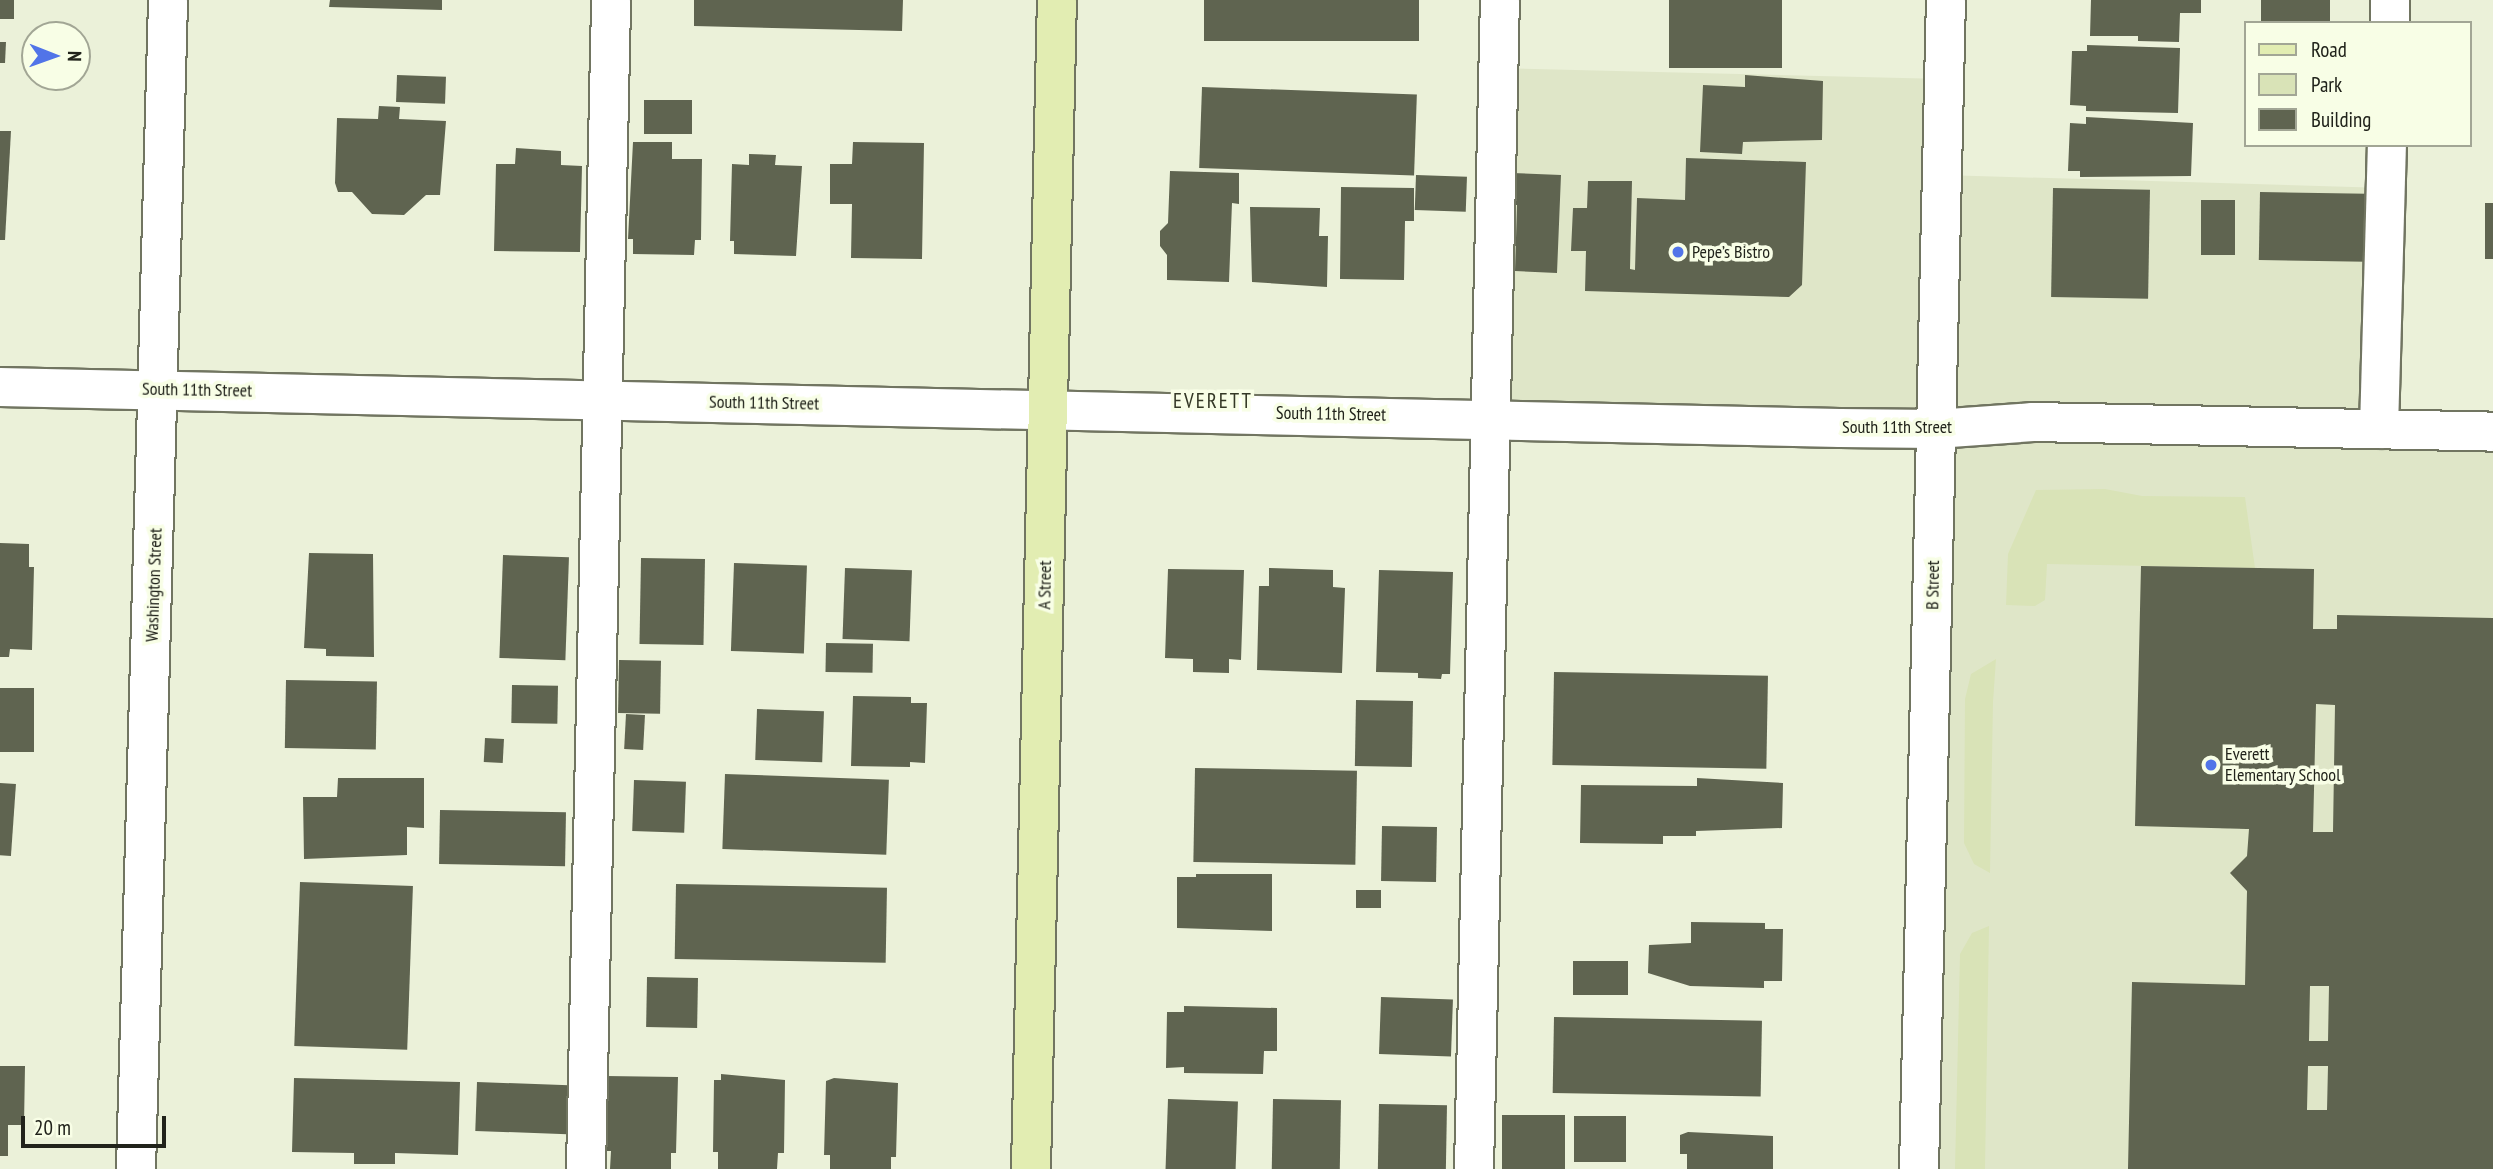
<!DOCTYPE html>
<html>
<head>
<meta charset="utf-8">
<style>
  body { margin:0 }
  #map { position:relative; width:2493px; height:1169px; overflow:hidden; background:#ebf1d9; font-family:"PT Sans Narrow",sans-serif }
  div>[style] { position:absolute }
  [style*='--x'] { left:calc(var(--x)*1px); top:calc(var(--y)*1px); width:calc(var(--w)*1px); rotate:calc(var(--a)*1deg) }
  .built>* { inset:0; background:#dfe6c8 }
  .green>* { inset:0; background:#d9e3b7 }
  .building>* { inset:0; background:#5f6450; transform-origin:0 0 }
  .roads { filter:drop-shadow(2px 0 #717561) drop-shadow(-2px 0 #717561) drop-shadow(0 2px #717561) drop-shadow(0 -2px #717561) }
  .minor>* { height:38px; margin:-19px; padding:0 19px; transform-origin:19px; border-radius:19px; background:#fff }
  .major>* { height:38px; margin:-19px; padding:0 19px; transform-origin:19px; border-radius:19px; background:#e2edb2 }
  .dots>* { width:19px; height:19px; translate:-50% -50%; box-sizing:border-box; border:4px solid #f8fee6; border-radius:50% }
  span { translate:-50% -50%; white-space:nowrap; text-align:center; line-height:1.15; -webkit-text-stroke:7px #f8fee6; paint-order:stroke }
  .poi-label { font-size:18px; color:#21231b }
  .left { translate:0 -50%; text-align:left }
  .street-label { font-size:18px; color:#21231b }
  .quarter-label { font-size:21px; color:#343826; letter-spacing:2px }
  .legend { position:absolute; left:2244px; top:21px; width:228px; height:126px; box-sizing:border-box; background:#f8fee6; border:2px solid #a2a695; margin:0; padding:9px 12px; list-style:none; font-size:21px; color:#21231b }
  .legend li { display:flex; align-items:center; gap:14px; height:35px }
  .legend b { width:35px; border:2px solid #a2a695 }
  .north { position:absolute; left:21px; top:21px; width:70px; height:70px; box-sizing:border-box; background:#f8fee6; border:2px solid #a2a695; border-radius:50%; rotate:91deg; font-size:19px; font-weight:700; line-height:28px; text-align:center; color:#21231b }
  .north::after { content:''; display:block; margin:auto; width:24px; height:32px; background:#5174e8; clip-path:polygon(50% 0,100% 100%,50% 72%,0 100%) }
  .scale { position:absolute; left:21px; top:1116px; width:145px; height:32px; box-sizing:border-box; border:4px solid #21231b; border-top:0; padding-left:9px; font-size:21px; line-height:24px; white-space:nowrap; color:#21231b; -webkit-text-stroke:5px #f8fee6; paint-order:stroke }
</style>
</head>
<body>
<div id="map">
  <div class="built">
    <i style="clip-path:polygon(1498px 68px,1944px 79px,1943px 175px,2386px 188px,2380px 429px,2493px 432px,2493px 1169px,1919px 1169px,1936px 430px,1492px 417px)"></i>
  </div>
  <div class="green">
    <i style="clip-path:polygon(2105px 489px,2142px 496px,2245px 497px,2255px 568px,2047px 564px,2045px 600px,2035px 606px,2006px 605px,2008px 554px,2036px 490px)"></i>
    <i style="clip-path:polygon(1996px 659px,1993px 702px,1990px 873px,1974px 864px,1964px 843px,1965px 699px,1971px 674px)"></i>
    <i style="clip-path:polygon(1989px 926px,1985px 1169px,1955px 1169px,1960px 954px,1972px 933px)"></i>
  </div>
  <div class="building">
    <i style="left:0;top:0;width:14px;height:19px"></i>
    <i style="clip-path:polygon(330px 0,442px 0,442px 10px,329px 7px)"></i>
    <i style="clip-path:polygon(694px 0,903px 0,902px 31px,694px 26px)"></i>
    <i style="left:1204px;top:0;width:215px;height:41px"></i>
    <i style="left:1669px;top:0;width:113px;height:68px"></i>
    <i style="clip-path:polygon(2091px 0,2201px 0,2201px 13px,2180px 13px,2179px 42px,2138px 41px,2138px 36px,2090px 36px)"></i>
    <i style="left:2261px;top:0;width:69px;height:23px"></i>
    <i style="clip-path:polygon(0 42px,6px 42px,5px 63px,0 63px)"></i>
    <i style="clip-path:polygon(2087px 45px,2180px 48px,2178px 113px,2086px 111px,2086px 106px,2070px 105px,2072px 51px,2087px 51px)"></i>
    <i style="left:397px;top:75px;width:49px;height:27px;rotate:2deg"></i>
    <i style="clip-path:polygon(1745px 75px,1823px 81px,1822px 140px,1743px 142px,1742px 154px,1700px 152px,1703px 85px,1745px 87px)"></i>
    <i style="left:1202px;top:87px;width:215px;height:81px;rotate:2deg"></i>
    <i style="left:644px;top:100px;width:48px;height:34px"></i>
    <i style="clip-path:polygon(379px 106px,400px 107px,399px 119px,446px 121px,440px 195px,426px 195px,404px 215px,372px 214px,352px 192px,338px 192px,335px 183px,337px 118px,378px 119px)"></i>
    <i style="clip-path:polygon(2086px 117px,2193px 123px,2191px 176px,2080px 177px,2080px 171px,2068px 171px,2070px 123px,2086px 124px)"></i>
    <i style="clip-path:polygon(0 131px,11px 131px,5px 240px,0 240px)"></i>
    <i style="clip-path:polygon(633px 142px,672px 142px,672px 159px,702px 159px,701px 240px,695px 240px,694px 255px,633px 254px,633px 239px,628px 239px)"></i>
    <i style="clip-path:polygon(853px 142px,924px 143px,922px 259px,851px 258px,852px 204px,830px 204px,830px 164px,852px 164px)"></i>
    <i style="clip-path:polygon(516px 148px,561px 151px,561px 165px,582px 166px,580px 252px,494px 251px,496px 164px,515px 164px)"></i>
    <i style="clip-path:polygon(749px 154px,776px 155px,775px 165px,802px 166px,796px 256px,734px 254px,734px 241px,730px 241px,732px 164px,749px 165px)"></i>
    <i style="clip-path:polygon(1686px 158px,1806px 162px,1802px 285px,1789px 297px,1585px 291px,1586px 251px,1571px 251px,1573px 208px,1587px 208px,1588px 181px,1632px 181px,1630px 269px,1635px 270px,1637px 198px,1685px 200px)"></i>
    <i style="clip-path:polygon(1170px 171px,1239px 173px,1239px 204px,1232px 203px,1229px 282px,1167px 280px,1167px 255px,1160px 246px,1160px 231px,1168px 223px)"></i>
    <i style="clip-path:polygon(1512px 173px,1561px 175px,1557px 273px,1515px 271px,1517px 205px,1511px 205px)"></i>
    <i style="left:1416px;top:175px;width:51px;height:35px;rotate:2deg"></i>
    <i style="clip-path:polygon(1341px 187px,1414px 188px,1414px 221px,1405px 221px,1404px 280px,1340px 279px)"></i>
    <i style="left:2053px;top:188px;width:97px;height:109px;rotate:1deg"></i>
    <i style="left:2260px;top:192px;width:107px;height:68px;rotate:1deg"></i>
    <i style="left:2201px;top:200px;width:34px;height:55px"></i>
    <i style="left:2485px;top:203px;width:8px;height:56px"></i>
    <i style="clip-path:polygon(1250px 207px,1320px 208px,1319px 236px,1328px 236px,1327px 287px,1252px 282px)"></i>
    <i style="clip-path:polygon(0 543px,29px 544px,29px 567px,34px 567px,32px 650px,10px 649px,9px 657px,0 657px)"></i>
    <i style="clip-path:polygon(309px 553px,373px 554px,374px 657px,326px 656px,326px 649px,304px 648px)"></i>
    <i style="left:503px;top:555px;width:66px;height:103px;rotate:2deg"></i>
    <i style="left:641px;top:558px;width:64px;height:86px;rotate:1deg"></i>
    <i style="left:734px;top:563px;width:73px;height:88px;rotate:2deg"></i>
    <i style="clip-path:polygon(evenodd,2141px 566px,2314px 569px,2313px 629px,2337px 629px,2337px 615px,2493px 618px,2493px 1169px,2128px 1169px,2132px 982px,2245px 985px,2247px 891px,2230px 873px,2247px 856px,2249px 829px,2135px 826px,2141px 566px,2316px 704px,2335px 705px,2333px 832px,2313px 832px,2316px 704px,2141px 566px,2310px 986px,2329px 986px,2328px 1041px,2309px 1041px,2310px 986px,2141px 566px,2308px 1066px,2328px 1066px,2327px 1110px,2307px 1110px,2308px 1066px)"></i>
    <i style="left:845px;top:568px;width:67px;height:71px;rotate:2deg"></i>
    <i style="clip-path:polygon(1269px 568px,1333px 570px,1333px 587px,1345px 588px,1342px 673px,1257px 670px,1259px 586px,1269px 586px)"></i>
    <i style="clip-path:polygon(1168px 569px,1244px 570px,1241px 660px,1229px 659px,1229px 673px,1193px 672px,1193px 659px,1165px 658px)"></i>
    <i style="clip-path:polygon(1379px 570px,1453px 572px,1450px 674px,1442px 674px,1441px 679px,1418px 678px,1418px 673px,1376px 672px)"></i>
    <i style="left:826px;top:643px;width:47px;height:29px;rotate:1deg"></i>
    <i style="left:619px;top:660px;width:42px;height:53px;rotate:1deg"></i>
    <i style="left:1554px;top:672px;width:214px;height:93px;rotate:1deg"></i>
    <i style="left:286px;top:680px;width:91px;height:68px;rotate:1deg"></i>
    <i style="left:512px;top:685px;width:46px;height:38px;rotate:1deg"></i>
    <i style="left:0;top:688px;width:34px;height:64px"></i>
    <i style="clip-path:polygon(853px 696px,911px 697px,911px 703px,927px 703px,925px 763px,910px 762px,910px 767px,851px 766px)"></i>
    <i style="left:1356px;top:700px;width:57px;height:66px;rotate:1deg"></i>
    <i style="left:757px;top:709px;width:67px;height:51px;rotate:2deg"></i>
    <i style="left:626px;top:714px;width:19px;height:35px;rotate:3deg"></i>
    <i style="left:485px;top:738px;width:19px;height:24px;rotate:3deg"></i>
    <i style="left:1195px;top:768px;width:162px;height:94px;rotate:1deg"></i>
    <i style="left:725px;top:774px;width:164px;height:75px;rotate:2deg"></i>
    <i style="clip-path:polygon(338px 778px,424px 778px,424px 828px,407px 827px,407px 855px,304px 859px,303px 797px,337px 797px)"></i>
    <i style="clip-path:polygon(1697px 778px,1783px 783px,1782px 828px,1696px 831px,1696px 836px,1663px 836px,1663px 844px,1580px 843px,1581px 785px,1697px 786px)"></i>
    <i style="left:634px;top:780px;width:52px;height:51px;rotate:2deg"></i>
    <i style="left:0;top:783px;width:16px;height:72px;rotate:4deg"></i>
    <i style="left:440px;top:810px;width:126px;height:54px;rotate:1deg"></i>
    <i style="left:1382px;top:826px;width:55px;height:55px;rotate:1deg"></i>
    <i style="clip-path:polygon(1196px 874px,1272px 874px,1272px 931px,1177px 928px,1177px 877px,1196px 877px)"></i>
    <i style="left:300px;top:882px;width:113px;height:164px;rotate:2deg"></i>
    <i style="left:676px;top:884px;width:211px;height:75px;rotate:1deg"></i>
    <i style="left:1381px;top:890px;width:18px;height:25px;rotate:90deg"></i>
    <i style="clip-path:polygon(1691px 922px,1765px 923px,1765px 929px,1783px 929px,1782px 981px,1764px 981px,1764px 988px,1690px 986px,1648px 973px,1649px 945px,1691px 943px)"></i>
    <i style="left:1573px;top:961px;width:55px;height:34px"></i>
    <i style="left:647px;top:977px;width:51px;height:50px;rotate:1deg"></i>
    <i style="left:1381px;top:997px;width:72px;height:57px;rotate:2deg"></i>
    <i style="clip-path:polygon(1184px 1006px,1277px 1008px,1277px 1051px,1264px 1051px,1263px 1074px,1184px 1073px,1184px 1067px,1166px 1068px,1167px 1012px,1184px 1012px)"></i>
    <i style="left:1554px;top:1017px;width:208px;height:76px;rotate:1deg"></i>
    <i style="clip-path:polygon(0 1066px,25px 1066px,24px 1125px,8px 1125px,8px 1156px,0 1156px)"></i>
    <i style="clip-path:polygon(721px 1074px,785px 1080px,784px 1153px,778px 1153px,777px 1169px,718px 1169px,718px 1152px,713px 1152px,714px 1080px,721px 1080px)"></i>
    <i style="clip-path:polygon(606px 1076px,678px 1077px,676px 1153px,671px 1153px,671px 1169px,610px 1169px,611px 1151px,604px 1151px)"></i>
    <i style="clip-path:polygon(294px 1078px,460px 1082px,458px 1155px,395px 1153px,395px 1164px,354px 1164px,354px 1153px,292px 1152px)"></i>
    <i style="clip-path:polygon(834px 1078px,898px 1083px,896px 1157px,891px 1157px,891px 1169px,830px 1169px,830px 1155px,824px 1155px,826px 1081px)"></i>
    <i style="left:477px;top:1082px;width:92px;height:49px;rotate:2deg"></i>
    <i style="left:1168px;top:1099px;width:70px;height:70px;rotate:2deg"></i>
    <i style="left:1273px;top:1099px;width:68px;height:70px;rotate:1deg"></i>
    <i style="left:1379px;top:1104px;width:68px;height:65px;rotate:1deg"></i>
    <i style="left:1502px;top:1115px;width:63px;height:54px"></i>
    <i style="left:1574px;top:1116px;width:52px;height:46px"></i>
    <i style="clip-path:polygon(1688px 1132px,1773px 1136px,1773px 1169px,1687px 1169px,1687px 1154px,1680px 1154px,1680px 1135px)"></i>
  </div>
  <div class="roads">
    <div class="minor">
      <i style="--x:2390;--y:23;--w:23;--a:-90"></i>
      <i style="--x:0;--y:387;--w:1840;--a:1.28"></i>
      <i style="--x:1840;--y:428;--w:96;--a:0.6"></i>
      <i style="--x:1936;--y:429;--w:97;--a:-4.1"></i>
      <i style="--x:2033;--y:422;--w:460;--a:1.2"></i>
      <i style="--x:2379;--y:429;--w:284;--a:-88.4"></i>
      <i style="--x:136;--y:1169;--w:1169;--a:-88.43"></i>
      <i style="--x:586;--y:1169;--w:1169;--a:-88.77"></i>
      <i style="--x:1474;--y:1169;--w:1169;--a:-88.73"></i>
      <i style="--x:1919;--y:1169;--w:1169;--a:-88.68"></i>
    </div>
    <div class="major">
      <i style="--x:1031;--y:1169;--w:1169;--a:-88.73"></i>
    </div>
  </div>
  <div class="dots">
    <i style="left:1678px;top:252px;background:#5174e8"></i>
    <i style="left:2211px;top:765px;background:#5174e8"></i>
  </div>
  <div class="poi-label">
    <span class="left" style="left:1692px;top:252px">Pepe’s Bistro</span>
    <span class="left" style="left:2225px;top:765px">Everett<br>Elementary School</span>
  </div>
  <div class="street-label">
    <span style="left:197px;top:390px;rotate:1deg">South 11th Street</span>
    <span style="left:764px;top:403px;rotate:1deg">South 11th Street</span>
    <span style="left:1331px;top:414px;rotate:1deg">South 11th Street</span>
    <span style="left:1897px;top:427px">South 11th Street</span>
    <span style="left:154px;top:585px;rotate:-88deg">Washington Street</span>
    <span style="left:1045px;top:585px;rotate:-89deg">A Street</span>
    <span style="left:1933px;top:585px;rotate:-89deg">B Street</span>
  </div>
  <div class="quarter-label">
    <span style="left:1213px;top:401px">EVERETT</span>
  </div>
  <ul class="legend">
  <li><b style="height:9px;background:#e2edb2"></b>Road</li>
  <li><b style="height:19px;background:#d9e3b7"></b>Park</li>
  <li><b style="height:19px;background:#5f6450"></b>Building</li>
  </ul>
  <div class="north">N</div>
  <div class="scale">20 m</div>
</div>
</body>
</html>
